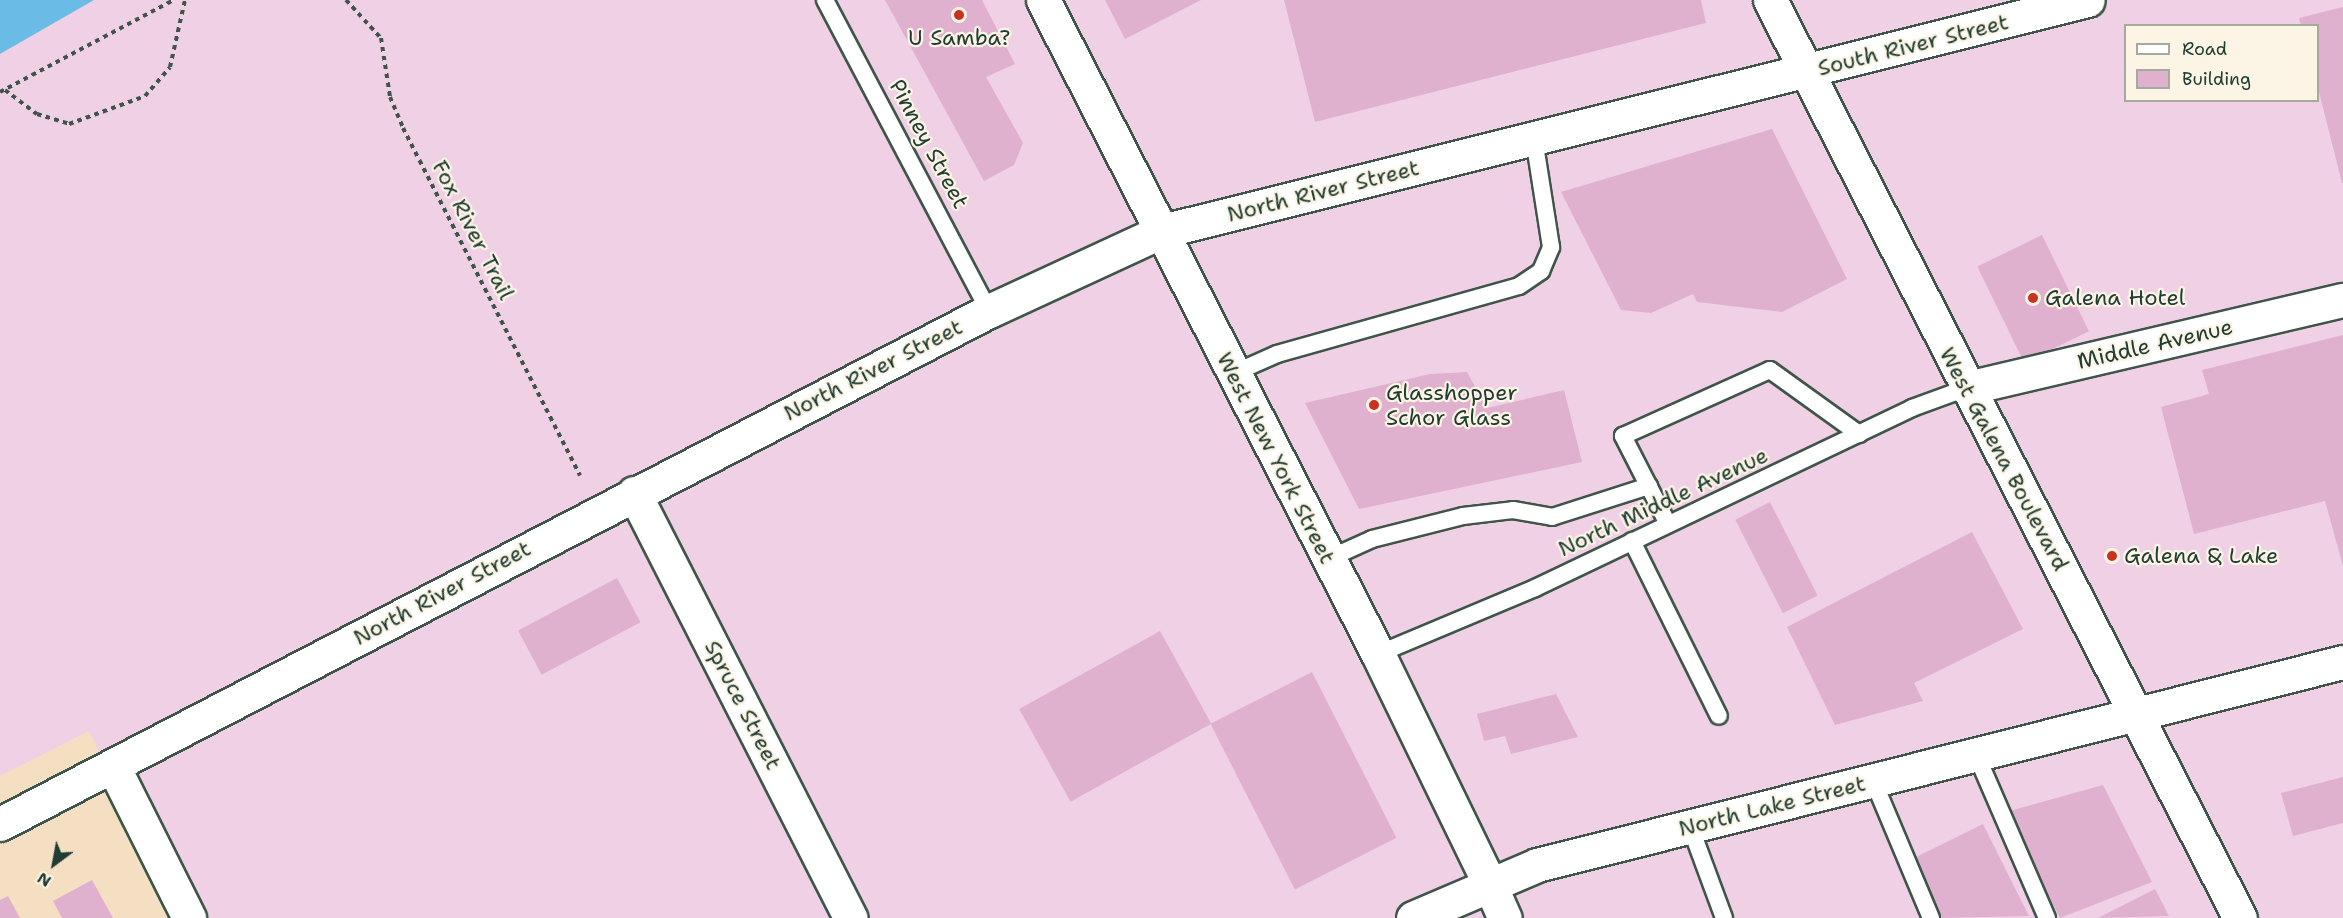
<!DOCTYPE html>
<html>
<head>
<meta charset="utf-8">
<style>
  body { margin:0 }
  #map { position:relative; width:2343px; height:918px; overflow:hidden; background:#f4dfc2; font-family:"Shantell Sans",sans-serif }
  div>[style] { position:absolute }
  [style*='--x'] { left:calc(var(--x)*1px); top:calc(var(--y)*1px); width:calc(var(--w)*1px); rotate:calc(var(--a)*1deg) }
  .built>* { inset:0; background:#f0d0e4 }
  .water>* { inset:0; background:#6abce6 }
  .building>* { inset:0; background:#e0b1cf; transform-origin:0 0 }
  .path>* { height:4px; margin-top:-2px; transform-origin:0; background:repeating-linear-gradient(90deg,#3f5549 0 4.5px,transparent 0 9px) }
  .roads { filter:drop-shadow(2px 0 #3f5549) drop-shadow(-2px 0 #3f5549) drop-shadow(0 2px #3f5549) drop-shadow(0 -2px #3f5549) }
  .service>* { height:16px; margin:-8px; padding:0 8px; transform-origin:8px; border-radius:8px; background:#fff }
  .minor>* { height:33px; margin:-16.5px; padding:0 16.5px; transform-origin:16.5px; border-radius:16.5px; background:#fff }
  .primary>* { height:33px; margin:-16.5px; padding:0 16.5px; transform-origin:16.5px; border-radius:16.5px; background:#fff }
  .dots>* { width:16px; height:16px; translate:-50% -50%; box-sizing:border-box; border:3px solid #fcf5e5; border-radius:50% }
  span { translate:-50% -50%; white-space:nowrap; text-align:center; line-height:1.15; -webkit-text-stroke:4.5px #fcf5e5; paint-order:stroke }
  .poi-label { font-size:22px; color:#1f3d34 }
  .left { translate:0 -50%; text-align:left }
  .street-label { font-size:22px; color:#1f3d34 }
  .legend { position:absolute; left:2124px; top:24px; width:195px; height:78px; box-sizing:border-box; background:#fcf5e5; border:2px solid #a4ab9e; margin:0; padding:8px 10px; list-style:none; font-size:18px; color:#1f3d34 }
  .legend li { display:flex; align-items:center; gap:12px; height:30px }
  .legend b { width:30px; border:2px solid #a4ab9e }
  .north { position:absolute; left:24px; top:834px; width:60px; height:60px; -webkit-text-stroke:4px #fcf5e5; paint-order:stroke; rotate:212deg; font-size:16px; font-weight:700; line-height:24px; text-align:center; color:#1f3d34 }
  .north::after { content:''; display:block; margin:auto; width:21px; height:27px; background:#1f3d34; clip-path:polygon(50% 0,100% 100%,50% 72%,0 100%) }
</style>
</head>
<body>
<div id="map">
  <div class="built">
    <i style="clip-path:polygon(evenodd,94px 0,2343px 0,2343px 918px,181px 918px,89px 731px,0 776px,0 54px,94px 0,2126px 26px,2318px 26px,2318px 100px,2126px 100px,2126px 26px)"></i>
  </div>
  <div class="water">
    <i style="clip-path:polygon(0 0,94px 0,0 54px)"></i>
  </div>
  <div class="building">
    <i style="clip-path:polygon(885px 0,982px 0,1015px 64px,986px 77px,1023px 143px,1014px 165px,984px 181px)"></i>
    <i style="clip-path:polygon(1105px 0,1201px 0,1125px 39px)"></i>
    <i style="clip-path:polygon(1284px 0,1701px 0,1706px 23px,1315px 122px)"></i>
    <i style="clip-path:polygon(2343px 7px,2343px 183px,2342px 183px,2318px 88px,2318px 26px,2301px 26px,2299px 18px)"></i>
    <i style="clip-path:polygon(1772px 129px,1847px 279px,1782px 312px,1697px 302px,1693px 294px,1651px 313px,1621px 310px,1561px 192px)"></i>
    <i style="left:2042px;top:235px;width:107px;height:72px;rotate:64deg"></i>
    <i style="clip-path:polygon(2343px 335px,2343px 566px,2325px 501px,2194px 534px,2161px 407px,2209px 394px,2202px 370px)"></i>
    <i style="clip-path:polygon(1467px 372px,1487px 408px,1564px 390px,1582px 462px,1359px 509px,1305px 403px,1430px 374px)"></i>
    <i style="left:1770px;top:502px;width:105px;height:39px;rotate:63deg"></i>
    <i style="clip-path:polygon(1972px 532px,2023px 629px,1914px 683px,1923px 701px,1835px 725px,1787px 627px)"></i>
    <i style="left:617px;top:578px;width:50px;height:112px;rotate:62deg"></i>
    <i style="left:1160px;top:631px;width:106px;height:161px;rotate:61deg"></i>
    <i style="left:1312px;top:672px;width:186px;height:114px;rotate:63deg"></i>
    <i style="clip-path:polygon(1556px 694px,1578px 737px,1511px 754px,1505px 736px,1484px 741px,1477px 714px)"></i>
    <i style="clip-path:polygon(2343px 777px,2343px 823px,2293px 836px,2281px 793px)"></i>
    <i style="clip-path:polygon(2103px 785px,2152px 882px,2060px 918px,2006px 812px)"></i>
    <i style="clip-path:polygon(1983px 824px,2029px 916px,1941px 918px,1912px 859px)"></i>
    <i style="clip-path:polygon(92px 880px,113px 918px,62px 918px,53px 901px)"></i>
    <i style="clip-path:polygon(2155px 889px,2169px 916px,2098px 918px)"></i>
    <i style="clip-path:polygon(8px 896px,20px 918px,0 918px,0 900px)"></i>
  </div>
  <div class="path">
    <i style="--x:346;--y:0;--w:52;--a:47.4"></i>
    <i style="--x:381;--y:38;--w:60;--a:81.3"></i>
    <i style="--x:390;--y:97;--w:34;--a:67"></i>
    <i style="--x:403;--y:128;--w:390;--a:63"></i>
    <i style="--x:5;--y:90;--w:40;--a:37"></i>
    <i style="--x:37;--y:114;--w:34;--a:17"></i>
    <i style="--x:69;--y:124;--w:81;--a:-20.2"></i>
    <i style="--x:145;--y:96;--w:38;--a:-49"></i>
    <i style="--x:170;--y:67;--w:69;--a:-77.4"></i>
    <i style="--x:0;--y:92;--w:197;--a:-27.9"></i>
  </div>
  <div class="roads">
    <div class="service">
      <i style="--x:825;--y:0;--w:352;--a:62.2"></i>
      <i style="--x:1232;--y:374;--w:49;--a:-24"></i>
      <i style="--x:1277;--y:354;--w:251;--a:-15.7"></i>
      <i style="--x:1519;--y:286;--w:27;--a:-34"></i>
      <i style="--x:1541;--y:271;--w:26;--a:-67"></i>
      <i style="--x:1551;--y:247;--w:109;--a:-98.9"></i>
      <i style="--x:1668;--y:524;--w:99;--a:-117.1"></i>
      <i style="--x:1623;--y:436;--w:161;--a:-24.2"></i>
      <i style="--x:1770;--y:370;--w:110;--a:35.7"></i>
      <i style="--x:1632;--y:541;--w:195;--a:63.6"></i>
      <i style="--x:1328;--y:559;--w:48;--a:-24.4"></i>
      <i style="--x:1372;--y:539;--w:94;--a:-14.2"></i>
      <i style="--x:1463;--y:516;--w:50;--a:-6.8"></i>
      <i style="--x:1513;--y:510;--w:40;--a:10"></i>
      <i style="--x:1552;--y:517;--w:102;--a:-17.7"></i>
      <i style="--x:1378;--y:654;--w:170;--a:-22.8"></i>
      <i style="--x:1535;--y:588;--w:418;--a:-25.5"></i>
      <i style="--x:1912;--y:408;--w:59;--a:-20"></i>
      <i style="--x:1976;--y:754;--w:179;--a:66.6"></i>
      <i style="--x:1873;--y:780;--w:150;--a:67.2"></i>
      <i style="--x:1690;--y:826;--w:98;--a:69.7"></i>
    </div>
    <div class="minor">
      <i style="--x:1967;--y:388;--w:386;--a:-13.2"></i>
      <i style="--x:634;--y:493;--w:477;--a:63"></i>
      <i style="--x:113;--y:766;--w:170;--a:63.4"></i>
      <i style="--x:0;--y:824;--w:1114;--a:-27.42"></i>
      <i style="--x:989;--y:311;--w:191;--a:-24.8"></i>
      <i style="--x:1162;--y:231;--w:954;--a:-14.01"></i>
      <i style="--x:1490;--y:885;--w:36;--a:66"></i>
    </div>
    <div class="primary">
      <i style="--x:1043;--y:0;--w:735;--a:62.88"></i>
      <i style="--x:1378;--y:654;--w:257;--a:64.1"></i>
      <i style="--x:1770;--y:0;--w:1031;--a:62.89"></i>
      <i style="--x:1413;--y:918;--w:135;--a:-23.1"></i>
      <i style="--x:1537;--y:865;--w:831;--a:-14.14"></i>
    </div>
  </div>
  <div class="dots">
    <i style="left:959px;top:15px;background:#c8321e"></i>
    <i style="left:2033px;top:298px;background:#c8321e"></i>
    <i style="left:1374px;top:405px;background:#c8321e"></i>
    <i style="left:2112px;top:556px;background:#c8321e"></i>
  </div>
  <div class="poi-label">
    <span style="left:959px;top:38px">U Samba?</span>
    <span class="left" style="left:2045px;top:298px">Galena Hotel</span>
    <span class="left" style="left:1386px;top:405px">Glasshopper<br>Schor Glass</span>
    <span class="left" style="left:2124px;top:556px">Galena &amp; Lake</span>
  </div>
  <div class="street-label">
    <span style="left:1913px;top:45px;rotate:-14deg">South River Street</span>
    <span style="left:929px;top:144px;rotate:62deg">Pinney Street</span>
    <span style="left:1323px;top:191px;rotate:-14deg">North River Street</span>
    <span style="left:473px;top:230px;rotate:63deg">Fox River Trail</span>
    <span style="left:2155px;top:344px;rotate:-13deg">Middle Avenue</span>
    <span style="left:873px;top:370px;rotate:-27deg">North River Street</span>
    <span style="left:1276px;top:458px;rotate:63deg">West New York Street</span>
    <span style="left:2004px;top:459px;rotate:62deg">West Galena Boulevard</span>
    <span style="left:1663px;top:502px;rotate:-25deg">North Middle Avenue</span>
    <span style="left:442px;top:593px;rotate:-28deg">North River Street</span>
    <span style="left:743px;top:705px;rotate:63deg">Spruce Street</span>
    <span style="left:1772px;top:806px;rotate:-14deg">North Lake Street</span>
  </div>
  <ul class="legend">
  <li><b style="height:8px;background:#fff"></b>Road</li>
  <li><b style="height:16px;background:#e0b1cf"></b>Building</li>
  </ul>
  <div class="north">N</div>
</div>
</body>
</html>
